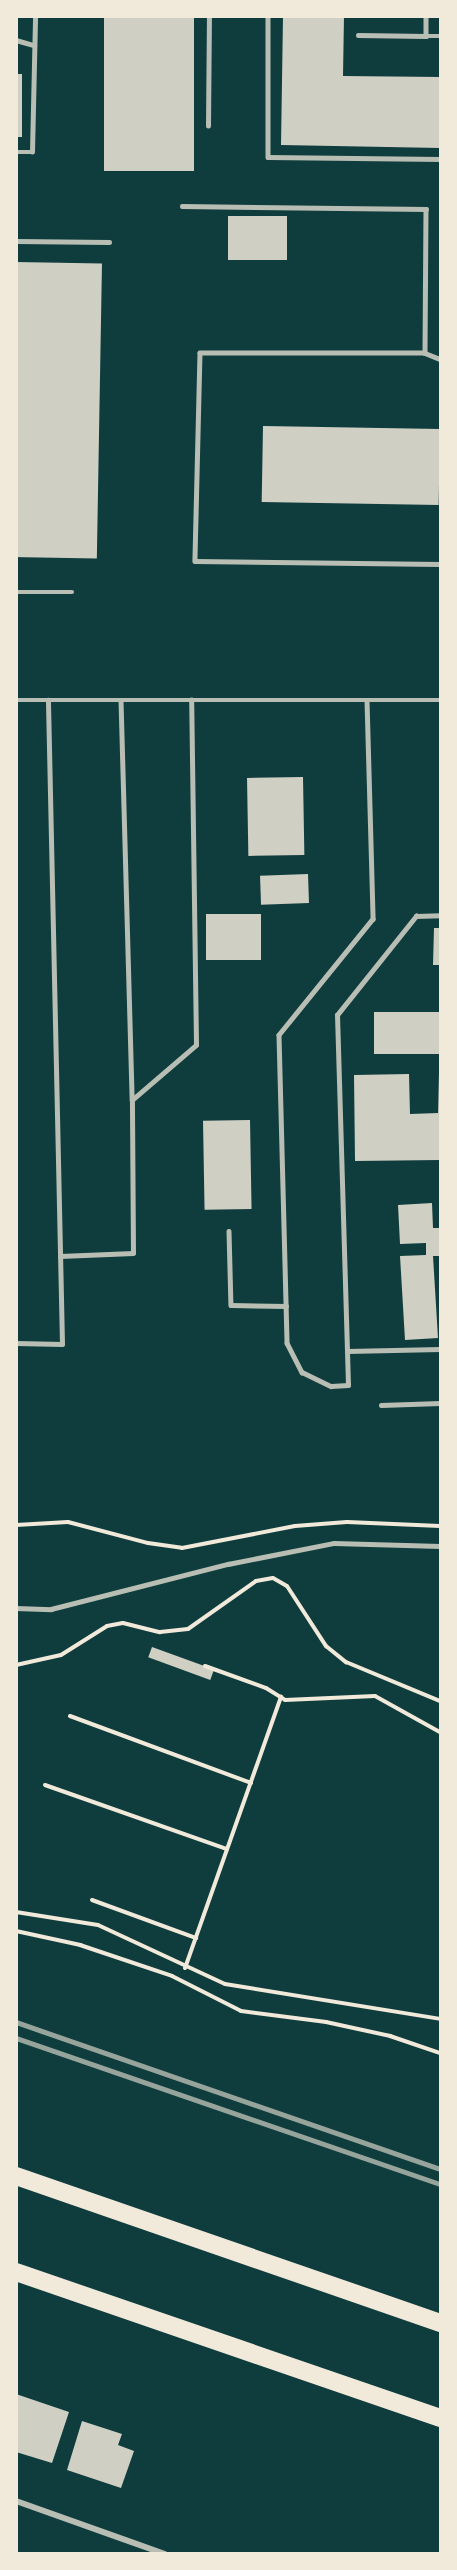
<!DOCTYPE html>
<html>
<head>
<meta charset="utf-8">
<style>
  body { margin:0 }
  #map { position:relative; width:457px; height:2570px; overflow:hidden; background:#0f3d3e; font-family:Jost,sans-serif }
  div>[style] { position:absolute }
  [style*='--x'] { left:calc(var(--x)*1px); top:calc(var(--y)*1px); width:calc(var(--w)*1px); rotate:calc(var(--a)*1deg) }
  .building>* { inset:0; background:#cfcfc3; transform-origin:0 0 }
  .path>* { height:4px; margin:-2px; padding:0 2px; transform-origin:2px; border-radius:2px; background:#f1e9da }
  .service>* { height:4.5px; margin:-2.25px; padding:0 2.25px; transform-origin:2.25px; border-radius:2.25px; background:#b8beb3 }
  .minor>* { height:6px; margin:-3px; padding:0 3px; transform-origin:3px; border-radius:3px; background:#b8beb3 }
  .motorway>* { height:18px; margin:-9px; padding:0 9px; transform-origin:9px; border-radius:9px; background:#f1e9da }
  .rail>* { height:4.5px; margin:-2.25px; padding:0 2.25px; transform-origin:2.25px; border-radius:2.25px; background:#97a49c }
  span { translate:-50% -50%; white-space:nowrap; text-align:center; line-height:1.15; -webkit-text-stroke:4.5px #f1e9da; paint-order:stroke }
  .frame { position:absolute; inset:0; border:18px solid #f1e9da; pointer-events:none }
</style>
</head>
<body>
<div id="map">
  <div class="building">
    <i style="left:194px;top:16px;width:155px;height:90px;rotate:90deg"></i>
    <i style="clip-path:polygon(283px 16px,344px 16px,343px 76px,440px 77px,440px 148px,281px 145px)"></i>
    <i style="left:16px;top:74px;width:6px;height:63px"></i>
    <i style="left:228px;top:216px;width:59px;height:44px"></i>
    <i style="left:16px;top:262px;width:86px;height:295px;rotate:1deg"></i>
    <i style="left:263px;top:426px;width:177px;height:76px;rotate:1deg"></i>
    <i style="left:303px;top:777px;width:78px;height:56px;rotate:89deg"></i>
    <i style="left:308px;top:874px;width:29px;height:48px;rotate:88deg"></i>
    <i style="left:261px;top:914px;width:46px;height:55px;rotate:90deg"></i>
    <i style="clip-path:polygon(434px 928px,440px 928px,440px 965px,433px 965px)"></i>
    <i style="left:374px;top:1012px;width:66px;height:42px"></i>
    <i style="clip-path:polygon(438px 1072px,440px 1160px,355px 1161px,354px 1075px,409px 1074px,410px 1114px,438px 1113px)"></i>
    <i style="left:250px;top:1120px;width:89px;height:47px;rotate:89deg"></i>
    <i style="clip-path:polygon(432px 1203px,433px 1228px,440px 1228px,440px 1256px,433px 1256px,438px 1338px,405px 1340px,400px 1256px,426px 1255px,426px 1243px,400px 1244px,398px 1205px)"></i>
    <i style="left:152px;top:1647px;width:66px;height:11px;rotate:20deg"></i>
    <i style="clip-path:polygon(16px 2394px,69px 2412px,52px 2463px,16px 2452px)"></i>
    <i style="clip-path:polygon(82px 2421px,122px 2434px,118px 2445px,134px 2451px,121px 2488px,67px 2470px)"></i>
  </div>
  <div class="path">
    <i style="--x:16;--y:1525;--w:52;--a:-3.3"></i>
    <i style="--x:68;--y:1522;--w:83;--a:14.7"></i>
    <i style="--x:148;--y:1543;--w:34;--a:8"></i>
    <i style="--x:182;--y:1548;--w:115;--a:-11"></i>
    <i style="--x:295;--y:1526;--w:52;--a:-4.4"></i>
    <i style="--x:347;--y:1522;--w:93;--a:2.5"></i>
    <i style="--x:16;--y:1665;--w:46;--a:-12.5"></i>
    <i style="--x:61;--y:1655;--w:54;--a:-32.2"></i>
    <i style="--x:107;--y:1626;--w:16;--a:-11"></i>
    <i style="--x:123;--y:1623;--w:38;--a:14"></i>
    <i style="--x:160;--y:1632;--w:28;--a:-6"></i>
    <i style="--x:188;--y:1629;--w:83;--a:-35.2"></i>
    <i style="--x:256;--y:1581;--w:17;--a:-10"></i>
    <i style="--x:273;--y:1578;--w:16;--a:30"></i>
    <i style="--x:287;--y:1586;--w:72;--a:57"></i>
    <i style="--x:326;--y:1646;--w:26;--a:39"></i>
    <i style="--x:346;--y:1662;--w:102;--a:22.5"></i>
    <i style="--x:205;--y:1666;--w:65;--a:19.8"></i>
    <i style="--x:266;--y:1688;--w:22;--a:32"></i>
    <i style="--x:285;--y:1700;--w:90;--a:-2.5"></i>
    <i style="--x:375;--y:1696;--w:74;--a:29"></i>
    <i style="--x:70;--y:1716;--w:193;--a:20.3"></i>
    <i style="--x:45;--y:1785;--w:193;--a:19.4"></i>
    <i style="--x:92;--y:1900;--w:111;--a:20.1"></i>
    <i style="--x:16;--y:1912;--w:83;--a:9"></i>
    <i style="--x:98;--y:1925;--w:140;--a:24.9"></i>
    <i style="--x:225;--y:1984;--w:218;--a:9.2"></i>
    <i style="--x:16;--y:1931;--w:66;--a:12.3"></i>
    <i style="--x:80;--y:1945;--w:97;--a:18.6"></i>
    <i style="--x:172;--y:1976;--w:77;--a:26.9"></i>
    <i style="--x:241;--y:2011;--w:86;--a:7.4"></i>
    <i style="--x:326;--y:2022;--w:66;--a:12.3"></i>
    <i style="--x:390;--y:2036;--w:53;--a:18.8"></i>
    <i style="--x:185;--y:1968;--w:288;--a:-70.5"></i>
  </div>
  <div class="service">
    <i style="--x:268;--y:16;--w:141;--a:90"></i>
    <i style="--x:268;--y:157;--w:172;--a:0.7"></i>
    <i style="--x:426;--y:16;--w:20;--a:90"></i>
    <i style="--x:426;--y:36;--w:14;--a:0"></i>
    <i style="--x:358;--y:35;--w:68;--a:0.8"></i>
    <i style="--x:16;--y:40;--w:19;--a:16"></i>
    <i style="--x:208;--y:126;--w:110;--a:-89.5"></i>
    <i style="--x:16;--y:152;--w:16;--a:0"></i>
    <i style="--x:32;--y:152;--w:136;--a:-88.7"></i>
    <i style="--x:182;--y:206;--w:244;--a:0.7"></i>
    <i style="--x:426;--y:209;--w:144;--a:90.4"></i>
    <i style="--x:425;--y:353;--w:16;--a:22"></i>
    <i style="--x:16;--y:241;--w:93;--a:0.6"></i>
    <i style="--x:425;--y:353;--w:225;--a:180"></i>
    <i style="--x:200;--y:353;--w:208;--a:91.4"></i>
    <i style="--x:195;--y:561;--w:245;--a:0.7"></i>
    <i style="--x:16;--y:592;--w:56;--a:0"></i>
    <i style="--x:16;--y:700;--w:424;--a:0"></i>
    <i style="--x:121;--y:700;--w:400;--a:88.4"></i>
    <i style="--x:367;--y:700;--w:219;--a:88.4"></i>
    <i style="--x:373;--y:919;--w:149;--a:129"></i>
    <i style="--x:279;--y:1035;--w:308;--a:88.5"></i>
    <i style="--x:287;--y:1343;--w:33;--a:63"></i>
    <i style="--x:302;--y:1372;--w:32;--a:26"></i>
    <i style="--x:331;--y:1386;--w:17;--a:-3"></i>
    <i style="--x:348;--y:1385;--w:370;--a:-91.7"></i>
    <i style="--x:337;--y:1015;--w:127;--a:-51.4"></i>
    <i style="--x:416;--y:916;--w:24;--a:-2"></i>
    <i style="--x:229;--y:1231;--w:74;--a:88.5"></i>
    <i style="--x:231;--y:1305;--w:55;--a:1"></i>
    <i style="--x:60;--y:1256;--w:73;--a:-2.4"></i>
    <i style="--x:133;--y:1253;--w:153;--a:-90.4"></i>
    <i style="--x:132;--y:1100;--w:84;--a:-40.7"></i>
    <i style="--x:196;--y:1045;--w:345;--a:-90.8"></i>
    <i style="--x:16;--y:1343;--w:46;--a:1.2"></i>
    <i style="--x:62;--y:1344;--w:644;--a:-91.25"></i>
    <i style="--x:347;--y:1351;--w:93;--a:-1.2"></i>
    <i style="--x:381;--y:1405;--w:59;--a:-1.9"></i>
    <i style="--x:16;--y:1608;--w:35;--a:2"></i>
    <i style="--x:51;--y:1609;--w:183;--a:-14.3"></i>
    <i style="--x:228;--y:1564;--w:108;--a:-11.2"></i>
    <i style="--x:334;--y:1543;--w:106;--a:1.6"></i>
  </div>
  <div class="minor">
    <i style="--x:16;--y:2501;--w:158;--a:19.6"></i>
  </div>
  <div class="motorway">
    <i style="--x:16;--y:2176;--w:449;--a:19.1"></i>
    <i style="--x:16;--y:2272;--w:448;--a:19"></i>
  </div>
  <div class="rail">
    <i style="--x:16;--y:2022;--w:449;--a:19.1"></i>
    <i style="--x:16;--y:2038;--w:448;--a:19"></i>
  </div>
  <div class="frame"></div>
</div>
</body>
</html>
